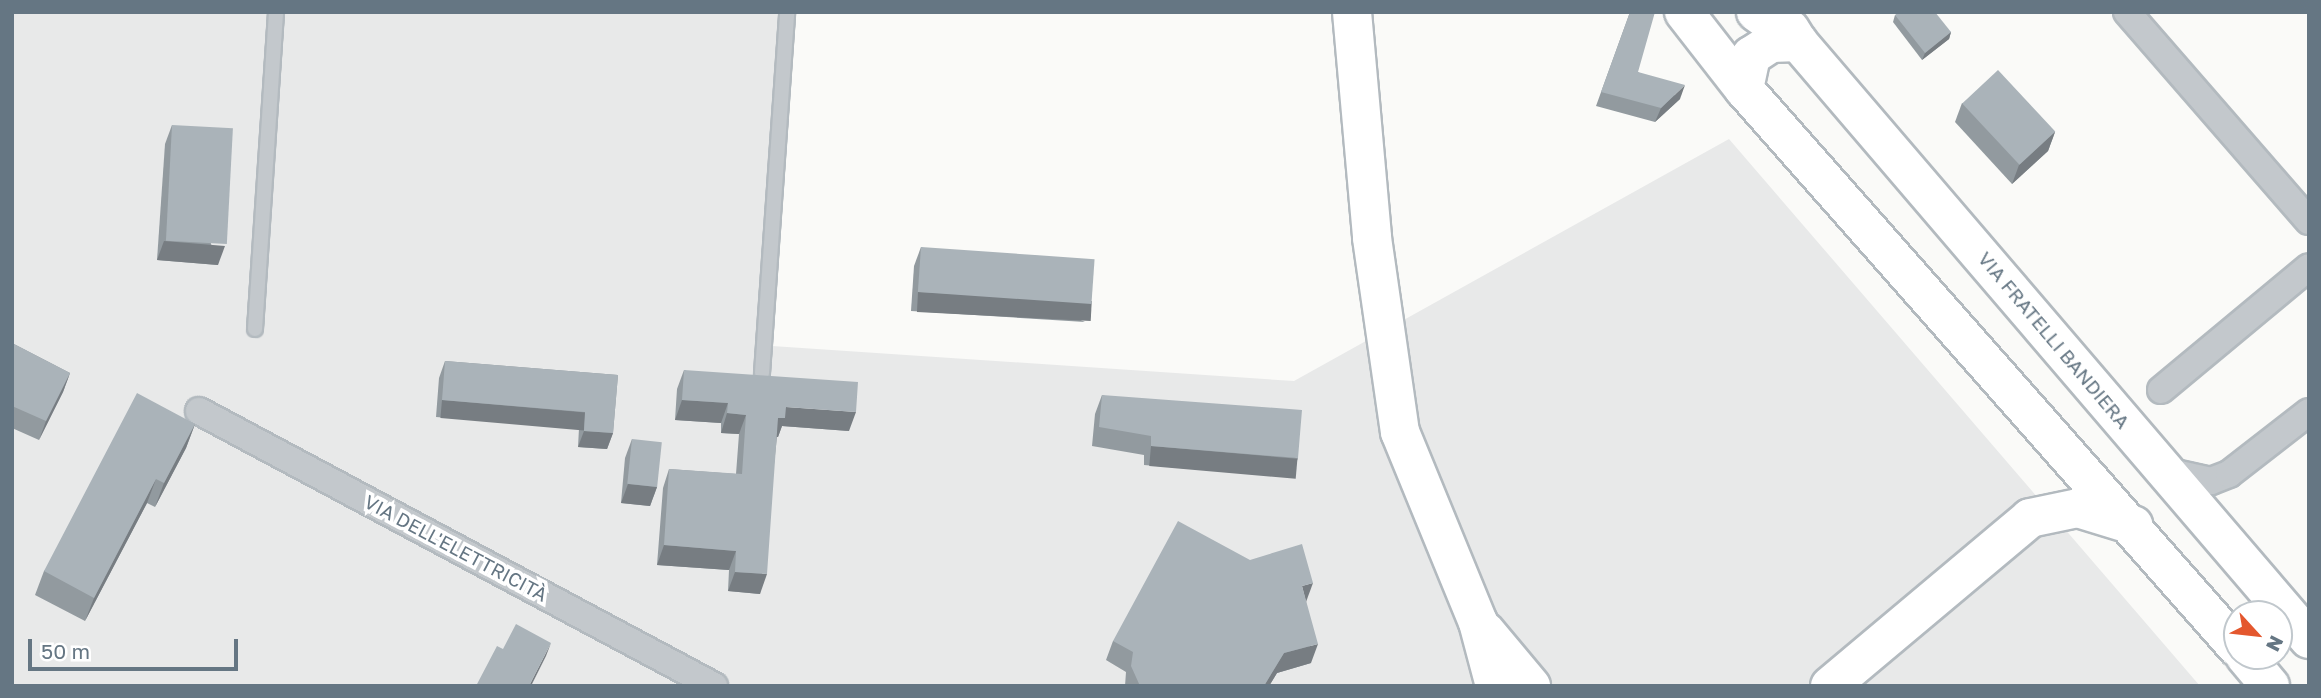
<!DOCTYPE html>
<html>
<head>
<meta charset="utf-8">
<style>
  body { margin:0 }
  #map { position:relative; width:2321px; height:698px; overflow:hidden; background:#fafaf8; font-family:"Golos Text",sans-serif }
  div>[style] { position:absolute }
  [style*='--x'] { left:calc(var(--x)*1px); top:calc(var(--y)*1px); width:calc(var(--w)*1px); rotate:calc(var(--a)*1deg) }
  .built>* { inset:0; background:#e8e9e9 }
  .roads { filter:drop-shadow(2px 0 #b3babf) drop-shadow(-2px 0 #b3babf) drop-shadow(0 2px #b3babf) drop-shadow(0 -2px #b3babf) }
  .lane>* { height:14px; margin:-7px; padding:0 7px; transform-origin:7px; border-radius:7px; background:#c3c8cc }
  .street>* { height:26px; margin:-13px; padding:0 13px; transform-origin:13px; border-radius:13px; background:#c3c8cc }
  .secondary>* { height:38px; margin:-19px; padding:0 19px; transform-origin:19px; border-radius:19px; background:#fff }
  .wall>* { inset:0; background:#929a9f }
  .shaded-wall>* { inset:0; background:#777d82; transform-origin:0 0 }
  .building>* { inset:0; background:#aab3b9; transform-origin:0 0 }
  span { translate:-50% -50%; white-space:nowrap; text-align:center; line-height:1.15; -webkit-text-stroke:7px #fff; paint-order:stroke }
  .street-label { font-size:19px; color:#657683 }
  .frame { position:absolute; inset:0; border:14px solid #657683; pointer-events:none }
  .north { position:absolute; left:2223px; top:600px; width:70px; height:70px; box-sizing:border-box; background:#fff; border:2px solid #c1c8cd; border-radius:50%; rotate:117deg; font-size:19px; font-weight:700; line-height:28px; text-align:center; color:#657683 }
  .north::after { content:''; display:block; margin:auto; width:24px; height:32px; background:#e4572e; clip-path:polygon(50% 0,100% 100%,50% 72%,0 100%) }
  .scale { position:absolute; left:28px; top:639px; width:210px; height:32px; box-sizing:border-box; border:4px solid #657683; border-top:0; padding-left:9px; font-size:21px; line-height:24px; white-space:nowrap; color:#657683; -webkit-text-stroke:5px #fff; paint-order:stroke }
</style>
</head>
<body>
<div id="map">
  <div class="built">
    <i style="clip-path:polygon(12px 12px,796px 12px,772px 346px,1294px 381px,1729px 139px,2200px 686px,12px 686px)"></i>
  </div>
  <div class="roads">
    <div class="lane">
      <i style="--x:255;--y:329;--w:318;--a:-86.2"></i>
      <i style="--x:762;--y:373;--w:362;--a:-86"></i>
    </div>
    <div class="street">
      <i style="--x:2127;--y:12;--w:277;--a:49"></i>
      <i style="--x:2161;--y:390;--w:192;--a:-39.7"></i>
      <i style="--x:199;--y:411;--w:584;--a:28.1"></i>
      <i style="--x:2166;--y:471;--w:46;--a:12.5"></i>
      <i style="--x:2211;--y:481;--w:19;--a:-21"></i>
      <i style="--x:2229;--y:474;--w:101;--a:-37.8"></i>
    </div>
    <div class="secondary">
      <i style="--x:1352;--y:12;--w:227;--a:84.9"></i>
      <i style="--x:1372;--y:238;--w:196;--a:81.8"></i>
      <i style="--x:1400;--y:432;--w:205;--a:67.7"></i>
      <i style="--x:1478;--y:622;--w:66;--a:75.1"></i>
      <i style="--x:1684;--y:12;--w:98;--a:52.1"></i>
      <i style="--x:1744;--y:89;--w:745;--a:48.54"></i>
      <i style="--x:1756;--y:12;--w:52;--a:35.5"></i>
      <i style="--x:1798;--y:42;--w:786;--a:49.44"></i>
      <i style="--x:1744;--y:89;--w:34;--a:-78"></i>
      <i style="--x:1751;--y:56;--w:24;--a:-33"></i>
      <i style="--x:1771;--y:43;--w:27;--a:-2"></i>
      <i style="--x:1798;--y:42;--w:15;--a:-122"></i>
      <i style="--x:1485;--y:631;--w:72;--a:50.1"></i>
      <i style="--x:2245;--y:656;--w:39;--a:50"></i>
      <i style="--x:1830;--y:686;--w:261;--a:-40"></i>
      <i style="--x:2030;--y:518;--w:49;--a:-11.8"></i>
      <i style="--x:2078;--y:508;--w:58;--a:17.2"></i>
    </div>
  </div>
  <div class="wall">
    <i style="clip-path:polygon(1630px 12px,1638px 72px,1680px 99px,1655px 122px,1596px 106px)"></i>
    <i style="clip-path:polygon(1895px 15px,1951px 32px,1949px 39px,1922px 60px,1893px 22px)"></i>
    <i style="clip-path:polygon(1962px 103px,2055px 132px,2048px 151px,2012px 184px,1955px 122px)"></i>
    <i style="clip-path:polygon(172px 125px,218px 265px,157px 260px,165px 144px)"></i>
    <i style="clip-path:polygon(921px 247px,1085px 322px,911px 311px,914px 266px)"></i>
    <i style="clip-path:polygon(12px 343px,70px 373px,63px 392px,39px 440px,12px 428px)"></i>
    <i style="clip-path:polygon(445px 361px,618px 375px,613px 433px,607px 449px,578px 447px,579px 428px,436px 417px,439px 378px)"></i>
    <i style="clip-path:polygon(684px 370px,849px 431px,782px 426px,778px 437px,777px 437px,760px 594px,728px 591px,729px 570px,657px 565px,663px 488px,669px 469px,736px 474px,739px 434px,721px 433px,721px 423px,675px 420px,677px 389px)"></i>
    <i style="clip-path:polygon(1102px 395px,1298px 458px,1291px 477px,1144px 465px,1144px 455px,1092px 446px,1095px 414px)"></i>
    <i style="clip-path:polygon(195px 424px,186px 448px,155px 507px,147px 503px,85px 621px,35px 595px,44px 571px)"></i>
    <i style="clip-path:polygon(632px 439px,657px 487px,650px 506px,621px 503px,625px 458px)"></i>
    <i style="clip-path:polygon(1306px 601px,1311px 663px,1277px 673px,1269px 686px,1125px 686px,1126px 672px,1106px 660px,1113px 641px)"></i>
  </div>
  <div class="shaded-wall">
    <i style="clip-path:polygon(1951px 32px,1949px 39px,1922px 60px,1925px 53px)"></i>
    <i style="clip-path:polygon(1685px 85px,1680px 99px,1655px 122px,1661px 108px)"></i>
    <i style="clip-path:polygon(2055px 132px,2048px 151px,2012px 184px,2019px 165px)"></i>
    <i style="clip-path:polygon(164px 241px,225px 246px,218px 265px,157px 260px)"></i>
    <i style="left:918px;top:292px;width:174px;height:20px;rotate:3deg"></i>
    <i style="clip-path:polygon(70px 373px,63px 392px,39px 440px,46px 421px)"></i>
    <i style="left:442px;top:400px;width:144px;height:18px;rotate:5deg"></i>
    <i style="clip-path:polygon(682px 400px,728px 403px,721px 423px,675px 420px)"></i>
    <i style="clip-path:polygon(786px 407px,856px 412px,849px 431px,782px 426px,778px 437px,771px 437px,778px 418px)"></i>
    <i style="clip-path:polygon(727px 413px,746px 415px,739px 434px,721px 433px)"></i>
    <i style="clip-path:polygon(195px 424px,186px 448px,155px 507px,164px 483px)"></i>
    <i style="clip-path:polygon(584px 431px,613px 433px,607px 449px,578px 447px)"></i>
    <i style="left:1151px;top:446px;width:147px;height:20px;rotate:5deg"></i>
    <i style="clip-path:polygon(156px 479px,147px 503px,85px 621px,94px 598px)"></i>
    <i style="clip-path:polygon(628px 484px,657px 487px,650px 506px,621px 503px)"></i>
    <i style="clip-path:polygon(664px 545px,736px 551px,729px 570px,657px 565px)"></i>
    <i style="clip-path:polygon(735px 572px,767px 574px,760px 594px,728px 591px)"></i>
    <i style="clip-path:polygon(1313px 583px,1306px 602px,1302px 586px)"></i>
    <i style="clip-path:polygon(551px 643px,546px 656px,531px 686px,529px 686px)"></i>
    <i style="clip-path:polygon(1318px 644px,1311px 663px,1277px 673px,1269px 686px,1264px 686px,1284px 653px)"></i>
  </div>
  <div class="building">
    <i style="clip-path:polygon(1630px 12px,1655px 12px,1638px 72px,1685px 85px,1661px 108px,1601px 92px)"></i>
    <i style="clip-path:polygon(1899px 12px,1935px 12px,1951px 32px,1925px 53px,1895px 15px)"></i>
    <i style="left:1998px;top:70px;width:84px;height:49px;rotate:47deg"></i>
    <i style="left:172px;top:125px;width:61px;height:116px;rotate:3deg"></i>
    <i style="left:921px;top:247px;width:174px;height:45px;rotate:4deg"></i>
    <i style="clip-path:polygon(12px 343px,70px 373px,46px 421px,12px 406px)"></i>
    <i style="clip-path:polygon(445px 361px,618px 375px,613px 433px,584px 431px,585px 412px,442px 400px)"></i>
    <i style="clip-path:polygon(684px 370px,858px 382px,856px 412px,786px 407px,785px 418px,778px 418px,767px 574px,735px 572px,736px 551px,664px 545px,669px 469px,742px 474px,746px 415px,727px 413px,728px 403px,682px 400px)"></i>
    <i style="clip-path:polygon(137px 393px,195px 424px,164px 483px,156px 479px,94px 598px,44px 571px)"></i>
    <i style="clip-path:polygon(1102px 395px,1302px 410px,1298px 458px,1151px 446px,1151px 436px,1099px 427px)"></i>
    <i style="left:632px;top:439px;width:30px;height:45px;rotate:6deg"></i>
    <i style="clip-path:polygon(1178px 521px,1250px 560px,1302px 544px,1313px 583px,1302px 586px,1318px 644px,1284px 653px,1264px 686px,1140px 686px,1131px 666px,1133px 652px,1113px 641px)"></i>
    <i style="clip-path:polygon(516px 624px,551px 643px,529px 686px,476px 686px,497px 646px,503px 649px)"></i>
  </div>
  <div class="street-label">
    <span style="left:2054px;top:340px;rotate:50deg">VIA FRATELLI BANDIERA</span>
    <span style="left:456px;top:548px;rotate:28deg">VIA DELL'ELETTRICITÀ</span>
  </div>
  <div class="frame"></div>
  <div class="north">N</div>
  <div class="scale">50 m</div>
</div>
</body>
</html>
